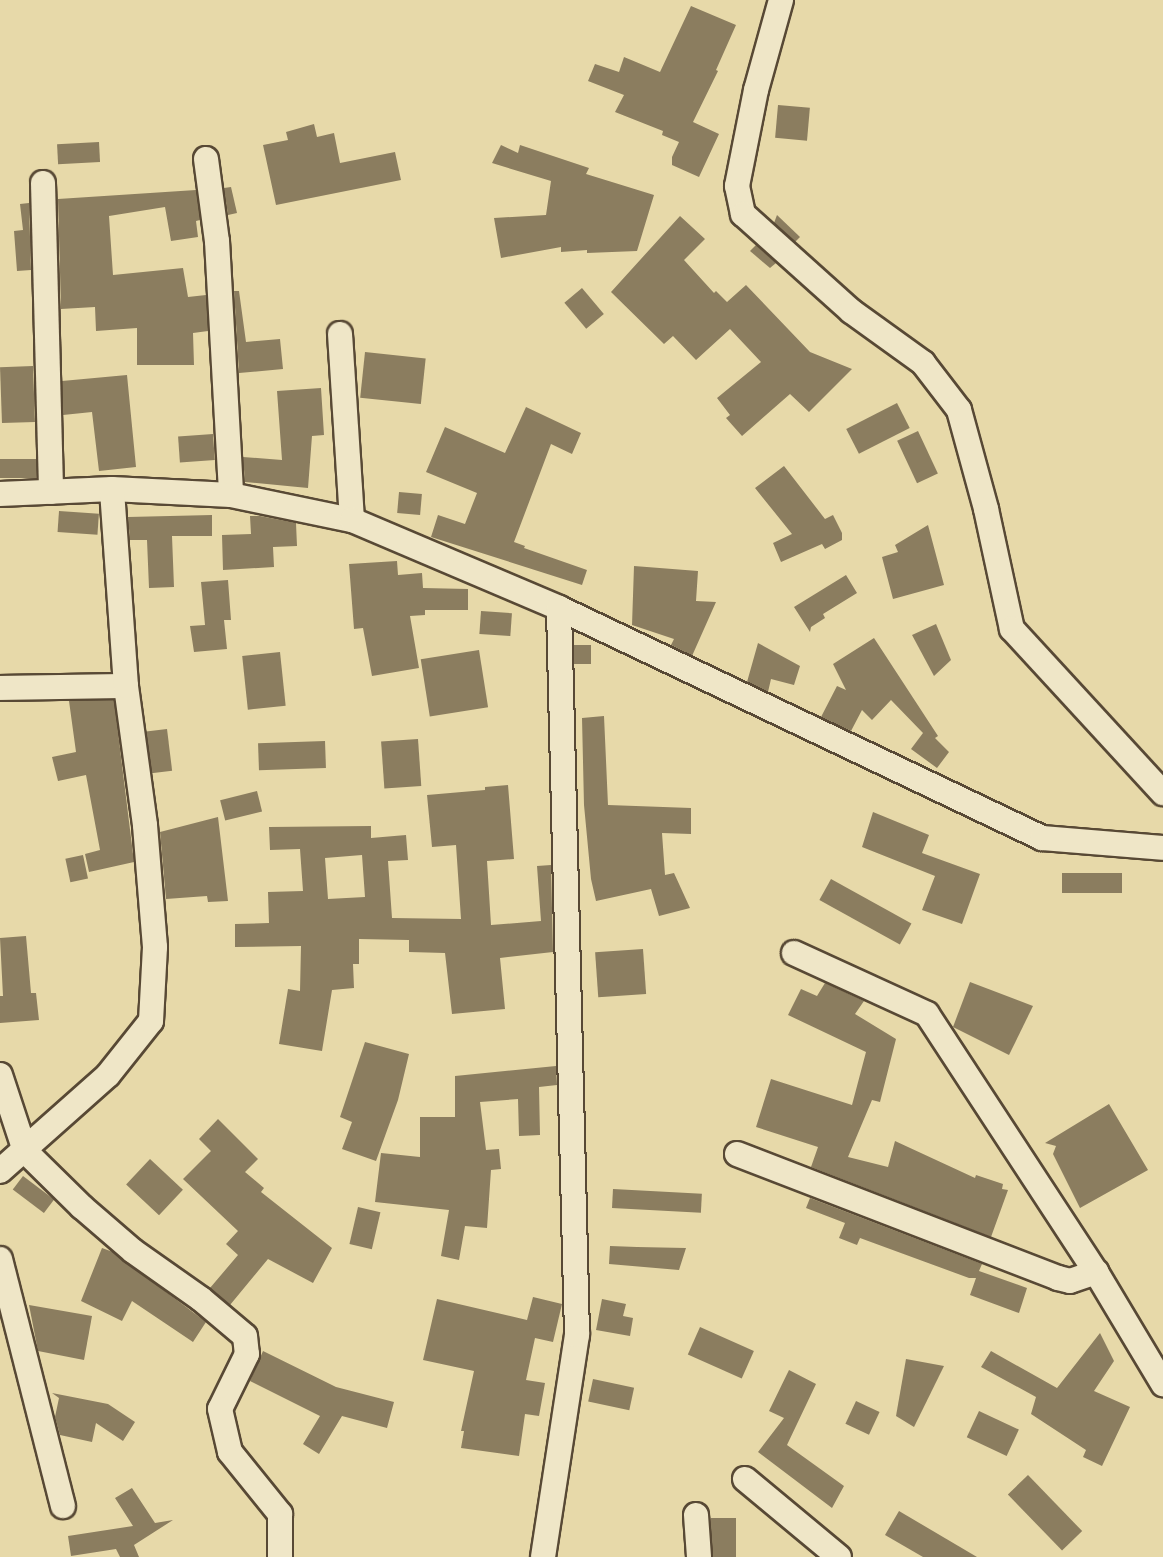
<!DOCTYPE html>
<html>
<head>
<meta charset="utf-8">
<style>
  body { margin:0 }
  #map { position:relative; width:1163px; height:1557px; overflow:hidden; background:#e7d9a9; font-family:"Sorts Mill Goudy",serif }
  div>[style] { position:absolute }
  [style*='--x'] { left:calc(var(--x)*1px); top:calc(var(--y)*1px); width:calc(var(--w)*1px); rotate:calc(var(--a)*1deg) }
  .building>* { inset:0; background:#8b7d5f; transform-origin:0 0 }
  .roads { filter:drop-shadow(2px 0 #584935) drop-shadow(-2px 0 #584935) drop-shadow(0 2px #584935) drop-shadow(0 -2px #584935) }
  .minor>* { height:24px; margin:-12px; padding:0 12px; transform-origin:12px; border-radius:12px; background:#efe6c7 }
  span { translate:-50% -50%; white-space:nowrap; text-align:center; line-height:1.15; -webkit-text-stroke:5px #efe6c7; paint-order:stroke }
</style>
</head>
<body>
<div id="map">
  <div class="building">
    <i style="clip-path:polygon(691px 6px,736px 25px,716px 70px,718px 71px,693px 122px,719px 134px,699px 177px,672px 165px,672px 157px,679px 142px,662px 135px,663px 131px,615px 112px,624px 95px,588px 81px,595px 64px,619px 72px,624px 57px,660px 72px)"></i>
    <i style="left:778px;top:105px;width:32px;height:33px;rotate:5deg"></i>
    <i style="clip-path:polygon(314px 124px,317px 137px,334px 133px,340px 163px,395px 152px,401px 180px,276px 205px,263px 145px,288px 140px,286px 132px)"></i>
    <i style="left:99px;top:142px;width:20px;height:42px;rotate:87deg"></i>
    <i style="clip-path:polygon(501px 145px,518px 153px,520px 145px,589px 168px,586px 174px,654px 195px,637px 251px,587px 253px,587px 250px,561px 252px,561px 247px,501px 258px,494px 218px,546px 215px,551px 181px,492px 163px)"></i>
    <i style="clip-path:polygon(231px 187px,237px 213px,228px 215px,224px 188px)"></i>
    <i style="clip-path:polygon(196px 190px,200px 220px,196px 221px,198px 237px,171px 241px,165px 207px,109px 216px,113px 275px,183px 268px,188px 297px,206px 295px,208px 331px,193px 333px,194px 365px,137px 365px,137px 328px,96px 331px,95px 307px,61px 309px,58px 199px)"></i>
    <i style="clip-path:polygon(29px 203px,31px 270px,17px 271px,14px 231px,23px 230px,20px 204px)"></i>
    <i style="clip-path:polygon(777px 215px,800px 237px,795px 242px,774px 223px)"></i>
    <i style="clip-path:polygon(680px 216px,705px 239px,684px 260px,714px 293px,716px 291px,727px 302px,746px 285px,810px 352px,852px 369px,809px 412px,790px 394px,742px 436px,726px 418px,730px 415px,717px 398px,761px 362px,730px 329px,696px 360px,673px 336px,664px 344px,611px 292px)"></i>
    <i style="clip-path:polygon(756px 245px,776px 263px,770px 268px,750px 251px)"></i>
    <i style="left:582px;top:288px;width:34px;height:23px;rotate:50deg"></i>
    <i style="clip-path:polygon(234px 291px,239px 291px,246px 342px,280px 339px,283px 369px,239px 373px)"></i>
    <i style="left:365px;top:352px;width:61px;height:46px;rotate:6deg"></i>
    <i style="left:33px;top:366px;width:56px;height:33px;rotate:88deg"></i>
    <i style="clip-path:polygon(127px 375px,136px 467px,99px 471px,92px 412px,63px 415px,62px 381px)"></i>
    <i style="clip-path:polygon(321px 388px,324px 435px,312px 436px,308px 488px,245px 482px,243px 457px,282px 460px,277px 391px)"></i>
    <i style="left:897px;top:403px;width:28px;height:57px;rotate:63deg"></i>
    <i style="clip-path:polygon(526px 407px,581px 433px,572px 454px,551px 444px,514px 542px,525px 546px,524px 548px,587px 570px,582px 585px,431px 537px,438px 515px,465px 524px,477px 493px,426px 472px,445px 427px,505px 453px)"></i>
    <i style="left:918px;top:431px;width:47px;height:23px;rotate:65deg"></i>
    <i style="left:213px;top:434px;width:26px;height:35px;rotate:86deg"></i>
    <i style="left:36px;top:459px;width:19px;height:36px;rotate:90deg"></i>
    <i style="clip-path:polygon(784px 466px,825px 519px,833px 515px,842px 533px,842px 540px,825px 549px,822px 544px,781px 562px,773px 543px,792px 534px,755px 488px)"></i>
    <i style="left:399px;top:492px;width:23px;height:21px;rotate:5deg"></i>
    <i style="left:59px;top:511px;width:40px;height:21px;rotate:4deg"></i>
    <i style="clip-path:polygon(212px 515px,212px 536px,172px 536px,174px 587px,149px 588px,147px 540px,130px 540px,128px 517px)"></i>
    <i style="clip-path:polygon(250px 516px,260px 516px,296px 523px,297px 546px,273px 547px,274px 567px,223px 570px,222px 535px,251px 534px)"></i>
    <i style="clip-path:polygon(928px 525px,944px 585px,893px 599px,882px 557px,898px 552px,895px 545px)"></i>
    <i style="clip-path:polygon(397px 561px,398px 575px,422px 573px,423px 588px,468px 589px,468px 610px,425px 610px,425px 615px,410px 616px,419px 668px,372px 676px,363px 628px,354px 629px,349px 564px)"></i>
    <i style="clip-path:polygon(634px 566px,698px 571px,696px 601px,716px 602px,692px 656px,671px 645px,674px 639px,632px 625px)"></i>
    <i style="clip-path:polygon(846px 575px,857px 593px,823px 614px,825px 618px,811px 627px,810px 632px,794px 607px)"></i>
    <i style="clip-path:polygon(228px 580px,231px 620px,224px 620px,227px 649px,194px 652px,190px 626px,205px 625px,201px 582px)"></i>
    <i style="left:481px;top:611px;width:31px;height:23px;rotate:4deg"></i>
    <i style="clip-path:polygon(936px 624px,951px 660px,934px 676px,912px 635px)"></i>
    <i style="clip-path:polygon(874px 638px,938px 736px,935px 738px,949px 752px,937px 768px,911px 749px,923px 733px,891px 700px,872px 720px,862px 710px,851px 731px,821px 717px,837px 686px,846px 690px,833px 664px)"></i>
    <i style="clip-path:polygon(758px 643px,800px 666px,794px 685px,771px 679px,768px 692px,747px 682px)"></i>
    <i style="left:574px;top:645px;width:17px;height:19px"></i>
    <i style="left:479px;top:650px;width:58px;height:59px;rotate:81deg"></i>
    <i style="left:280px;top:652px;width:54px;height:38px;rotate:84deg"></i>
    <i style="clip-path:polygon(114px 700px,134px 862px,89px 872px,85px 854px,100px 850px,86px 775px,58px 781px,52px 757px,76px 752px,69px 701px)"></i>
    <i style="clip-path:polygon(604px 716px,608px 805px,691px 808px,691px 834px,662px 833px,665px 875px,674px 873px,690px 908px,659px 916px,651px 889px,596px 901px,591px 879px,584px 805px,582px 718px)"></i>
    <i style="left:167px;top:729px;width:42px;height:21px;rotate:83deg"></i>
    <i style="left:418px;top:739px;width:47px;height:37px;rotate:86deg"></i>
    <i style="left:325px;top:741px;width:27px;height:67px;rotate:88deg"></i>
    <i style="clip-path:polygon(evenodd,508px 785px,514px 859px,487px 861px,491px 925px,541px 921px,537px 866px,551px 865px,553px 952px,500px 958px,505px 1009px,452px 1014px,445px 953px,409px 952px,409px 940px,359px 939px,359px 964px,353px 964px,354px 988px,332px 990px,322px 1051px,279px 1044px,288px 989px,300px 991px,301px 946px,235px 947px,235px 924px,269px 923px,268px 892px,303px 891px,300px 849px,270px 850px,269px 827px,371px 826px,371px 838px,406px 835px,408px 860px,388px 861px,392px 918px,461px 919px,456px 845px,432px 847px,427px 795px,485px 790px,485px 787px,508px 785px,362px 855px,365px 897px,328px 899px,325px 858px,362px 855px)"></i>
    <i style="left:257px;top:791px;width:21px;height:38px;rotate:76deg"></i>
    <i style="clip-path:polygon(873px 812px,929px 835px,922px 853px,980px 874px,962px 924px,922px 910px,935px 876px,862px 847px)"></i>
    <i style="clip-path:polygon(218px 817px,228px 901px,208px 902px,207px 896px,166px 899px,160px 832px)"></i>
    <i style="left:83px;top:855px;width:24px;height:18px;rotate:78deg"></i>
    <i style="left:1062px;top:873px;width:60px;height:20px"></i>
    <i style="left:831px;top:879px;width:92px;height:24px;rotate:29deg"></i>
    <i style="clip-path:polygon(26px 936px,31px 993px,36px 993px,39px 1020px,0 1023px,0 996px,3px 996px,0 938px)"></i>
    <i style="left:643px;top:949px;width:45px;height:48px;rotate:86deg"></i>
    <i style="clip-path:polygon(970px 982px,1033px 1006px,1009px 1055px,953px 1027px)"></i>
    <i style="clip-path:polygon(825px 983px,864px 1001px,855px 1014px,896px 1039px,880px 1102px,872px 1100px,848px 1157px,888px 1167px,895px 1141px,975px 1178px,976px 1175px,1003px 1184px,1002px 1189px,1008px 1190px,991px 1237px,811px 1167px,818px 1147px,756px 1127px,771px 1079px,852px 1105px,866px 1052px,788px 1015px,801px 989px,817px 996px)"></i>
    <i style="clip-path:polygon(365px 1042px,409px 1054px,398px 1100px,376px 1161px,342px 1149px,352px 1122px,340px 1117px)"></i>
    <i style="clip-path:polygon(556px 1066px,557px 1085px,539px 1087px,540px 1135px,519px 1136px,518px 1099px,480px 1102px,486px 1150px,499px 1149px,501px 1169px,491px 1170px,487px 1228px,465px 1226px,459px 1260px,441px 1256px,449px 1210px,375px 1202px,381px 1153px,420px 1157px,420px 1117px,455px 1117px,455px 1076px)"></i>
    <i style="clip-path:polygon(1109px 1104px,1148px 1170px,1080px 1208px,1053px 1154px,1056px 1146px,1045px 1143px)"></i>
    <i style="clip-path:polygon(218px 1119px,258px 1159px,245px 1172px,264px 1188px,261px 1192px,332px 1248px,313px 1283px,268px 1259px,230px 1305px,210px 1288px,238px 1255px,226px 1244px,238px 1231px,183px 1179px,211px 1151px,199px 1139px)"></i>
    <i style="left:150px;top:1159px;width:45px;height:35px;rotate:43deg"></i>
    <i style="left:23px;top:1176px;width:39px;height:17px;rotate:37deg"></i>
    <i style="left:613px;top:1189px;width:89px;height:19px;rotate:3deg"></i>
    <i style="clip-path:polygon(810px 1198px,982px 1264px,979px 1271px,1027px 1288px,1019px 1313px,970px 1295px,976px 1278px,969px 1278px,860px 1238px,857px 1245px,839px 1238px,845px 1223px,806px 1208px)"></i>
    <i style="left:358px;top:1207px;width:23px;height:38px;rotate:13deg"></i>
    <i style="clip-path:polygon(610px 1246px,637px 1247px,686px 1248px,679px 1270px,609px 1264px)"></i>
    <i style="clip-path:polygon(102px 1248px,113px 1252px,206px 1322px,193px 1342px,132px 1301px,122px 1321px,81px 1301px)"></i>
    <i style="clip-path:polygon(533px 1297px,562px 1304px,553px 1342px,535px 1338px,526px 1380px,545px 1383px,539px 1416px,525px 1414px,519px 1456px,461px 1448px,464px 1431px,461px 1431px,474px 1371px,423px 1360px,437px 1299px,527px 1320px)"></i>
    <i style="clip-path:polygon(602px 1299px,626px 1304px,623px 1316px,633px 1318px,630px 1336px,596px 1330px)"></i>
    <i style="clip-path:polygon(29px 1305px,92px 1316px,84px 1360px,38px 1351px)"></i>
    <i style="left:700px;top:1327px;width:59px;height:30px;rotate:24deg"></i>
    <i style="clip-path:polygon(1100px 1333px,1114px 1361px,1094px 1391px,1130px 1407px,1102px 1466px,1083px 1457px,1086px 1450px,1031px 1414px,1036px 1397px,981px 1367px,991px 1351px,1057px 1388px)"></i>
    <i style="clip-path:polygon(263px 1351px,336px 1387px,394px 1402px,387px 1428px,342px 1416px,319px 1454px,303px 1444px,320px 1416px,250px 1381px)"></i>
    <i style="clip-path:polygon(906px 1359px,944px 1366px,914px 1427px,896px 1416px)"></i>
    <i style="clip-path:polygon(789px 1370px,816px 1384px,787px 1445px,844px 1486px,832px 1508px,758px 1452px,784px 1418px,769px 1411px)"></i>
    <i style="left:593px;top:1379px;width:42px;height:23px;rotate:12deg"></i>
    <i style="clip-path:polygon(52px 1393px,108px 1404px,135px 1422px,123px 1441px,96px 1423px,92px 1442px,60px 1435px,55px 1417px,59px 1398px)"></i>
    <i style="left:856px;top:1401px;width:26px;height:25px;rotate:25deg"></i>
    <i style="left:979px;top:1411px;width:44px;height:29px;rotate:25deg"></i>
    <i style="left:1028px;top:1475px;width:78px;height:28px;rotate:46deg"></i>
    <i style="clip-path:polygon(132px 1488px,155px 1523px,173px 1520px,134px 1545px,139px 1557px,120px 1557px,116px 1549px,71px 1556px,68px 1536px,133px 1526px,115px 1498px)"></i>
    <i style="clip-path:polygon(899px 1511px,977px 1557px,923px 1557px,885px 1535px)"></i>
    <i style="left:711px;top:1518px;width:25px;height:39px"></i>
  </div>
  <div class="roads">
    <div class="minor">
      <i style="--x:781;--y:0;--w:93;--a:105.5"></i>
      <i style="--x:756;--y:90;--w:98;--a:101.2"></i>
      <i style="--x:737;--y:186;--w:29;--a:78"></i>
      <i style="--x:743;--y:214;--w:145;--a:41.9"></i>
      <i style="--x:851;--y:311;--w:89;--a:35.8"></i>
      <i style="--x:923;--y:363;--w:59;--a:52.5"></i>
      <i style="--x:959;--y:410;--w:103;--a:74.7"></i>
      <i style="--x:986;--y:509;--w:123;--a:77.8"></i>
      <i style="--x:1012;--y:629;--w:223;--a:47.4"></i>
      <i style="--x:206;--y:159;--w:83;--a:82.4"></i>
      <i style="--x:217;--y:241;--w:254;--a:86.8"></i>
      <i style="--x:43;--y:183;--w:309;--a:88.5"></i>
      <i style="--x:340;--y:334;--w:186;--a:86.3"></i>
      <i style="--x:0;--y:494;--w:112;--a:-2.6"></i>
      <i style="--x:112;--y:489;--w:119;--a:2.9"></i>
      <i style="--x:231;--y:495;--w:124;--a:11.7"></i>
      <i style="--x:352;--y:520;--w:225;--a:23"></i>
      <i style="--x:559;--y:608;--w:535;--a:25.46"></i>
      <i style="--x:1042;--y:838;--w:121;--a:4.7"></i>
      <i style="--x:0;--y:688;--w:126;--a:-0.9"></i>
      <i style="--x:794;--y:953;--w:146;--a:24.6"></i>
      <i style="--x:927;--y:1014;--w:308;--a:56.8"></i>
      <i style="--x:1096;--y:1272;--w:131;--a:59.1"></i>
      <i style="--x:0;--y:1075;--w:80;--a:71.8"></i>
      <i style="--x:25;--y:1151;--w:80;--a:44.5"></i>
      <i style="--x:82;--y:1207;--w:67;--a:40.8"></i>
      <i style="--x:133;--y:1251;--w:83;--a:35.2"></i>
      <i style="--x:201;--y:1299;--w:57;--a:40.1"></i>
      <i style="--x:245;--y:1336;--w:18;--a:84"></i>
      <i style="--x:247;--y:1354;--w:61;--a:116.1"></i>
      <i style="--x:220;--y:1409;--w:44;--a:76.9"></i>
      <i style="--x:230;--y:1452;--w:80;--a:51.1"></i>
      <i style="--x:280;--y:1514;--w:43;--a:90"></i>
      <i style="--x:737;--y:1154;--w:344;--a:21.1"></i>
      <i style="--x:1058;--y:1278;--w:12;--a:14"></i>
      <i style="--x:1070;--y:1281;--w:28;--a:-19"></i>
      <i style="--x:0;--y:1171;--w:144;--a:-41.6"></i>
      <i style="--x:108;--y:1075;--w:69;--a:-51.5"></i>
      <i style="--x:151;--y:1021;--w:74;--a:-86.9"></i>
      <i style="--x:155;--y:947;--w:122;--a:-94.7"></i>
      <i style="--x:145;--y:825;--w:140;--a:-97.8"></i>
      <i style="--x:126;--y:686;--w:197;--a:-94.1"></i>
      <i style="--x:0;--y:1259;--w:255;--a:75.7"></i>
      <i style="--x:745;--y:1479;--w:122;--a:39.7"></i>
      <i style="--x:696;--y:1515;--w:42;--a:85.9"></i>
      <i style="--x:543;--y:1557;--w:225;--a:-81.3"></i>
      <i style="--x:577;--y:1335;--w:727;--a:-91.42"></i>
    </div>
  </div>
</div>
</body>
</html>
